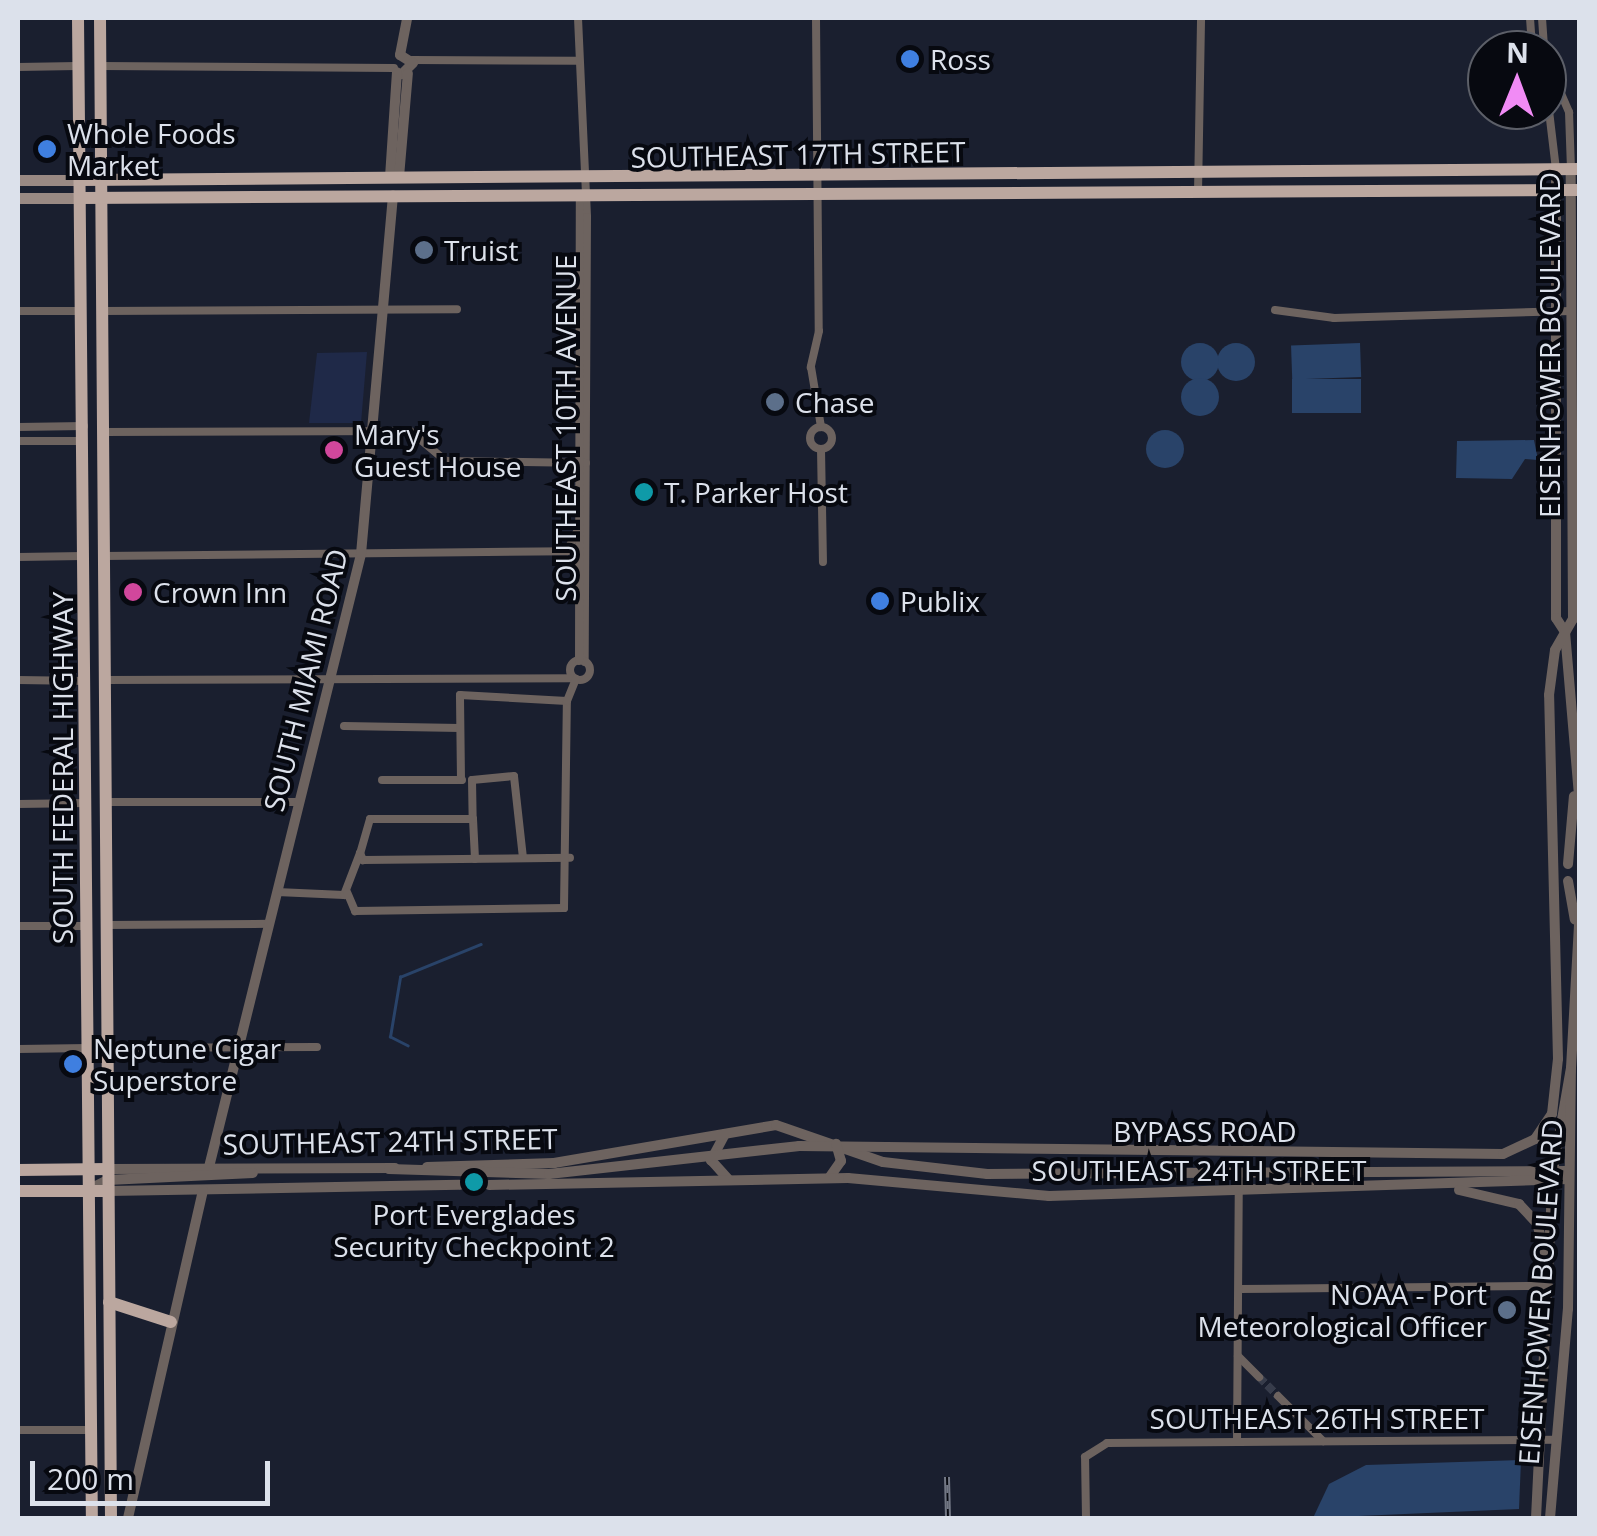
<!DOCTYPE html>
<html>
<head>
<meta charset="utf-8">
<style>
  body { margin:0 }
  #map { position:relative; width:1597px; height:1536px; overflow:hidden; background:#1a1f2f; font-family:"Open Sans",sans-serif }
  div>[style] { position:absolute }
  [style*='--x'] { left:calc(var(--x)*1px); top:calc(var(--y)*1px); width:calc(var(--w)*1px); rotate:calc(var(--a)*1deg) }
  .green>* { inset:0; background:#1f2948 }
  .water>* { inset:0; background:#294369; transform-origin:0 0 }
  .round { border-radius:50% }
  .stream>* { height:2.5px; margin:-1.25px; padding:0 1.25px; transform-origin:1.25px; border-radius:1.25px; background:#294369 }
  .minor-tunnel>* { height:8px; margin-top:-4px; transform-origin:0; background:repeating-linear-gradient(90deg,#373c4b 0 8px,transparent 0 12px) }
  .tertiary-tunnel>* { height:10px; margin-top:-5px; transform-origin:0; background:repeating-linear-gradient(90deg,#373c4b 0 10px,transparent 0 15px) }
  .minor>* { height:8px; margin:-4px; padding:0 4px; transform-origin:4px; border-radius:4px; background:#6d635f }
  .minor>.ring { margin:-4px; padding:0; box-sizing:content-box; background:none; border:8px solid #6d635f; border-radius:50% }
  .tertiary>* { height:10px; margin:-5px; padding:0 5px; transform-origin:5px; border-radius:5px; background:#6d635f }
  .secondary>* { height:11px; margin:-5.5px; padding:0 5.5px; transform-origin:5.5px; border-radius:5.5px; background:#998983 }
  .primary>* { height:12px; margin:-6px; padding:0 6px; transform-origin:6px; border-radius:6px; background:#bba79f }
  .rail>* { height:6px; margin-top:-3px; transform-origin:0; background:repeating-linear-gradient(90deg,#070910 0 8px,#727784 0 16px); box-sizing:border-box; border-block:2px solid #727784 }
  .dots>* { width:28px; height:28px; translate:-50% -50%; box-sizing:border-box; border:5px solid #070910; border-radius:50% }
  span { translate:-50% -50%; white-space:nowrap; text-align:center; line-height:1.15; -webkit-text-stroke:8px #070910; paint-order:stroke }
  .poi-label { font-size:28px; color:#dce1eb }
  .left { translate:0 -50%; text-align:left }
  .right { translate:-100% -50%; text-align:right }
  .street-label { font-size:28px; color:#dce1eb }
  .frame { position:absolute; inset:0; border:20px solid #dce1eb; pointer-events:none }
  .north { position:absolute; left:1467px; top:30px; width:100px; height:100px; box-sizing:border-box; background:#070910; border:2px solid #5c5f68; border-radius:50%; rotate:1deg; font-size:28px; font-weight:700; line-height:40px; text-align:center; color:#dce1eb }
  .north::after { content:''; display:block; margin:auto; width:35px; height:45px; background:#f18bf5; clip-path:polygon(50% 0,100% 100%,50% 72%,0 100%) }
  .scale { position:absolute; left:30px; top:1461px; width:240px; height:45px; box-sizing:border-box; border:5px solid #dce1eb; border-top:0; padding-left:12px; font-size:30px; line-height:35px; white-space:nowrap; color:#dce1eb; -webkit-text-stroke:8px #070910; paint-order:stroke }
</style>
</head>
<body>
<div id="map">
  <div class="green">
    <i style="clip-path:polygon(367px 352px,361px 423px,309px 423px,317px 353px)"></i>
  </div>
  <div class="water">
    <i class="round" style="left:1217px;top:343px;width:38px;height:38px"></i>
    <i class="round" style="left:1181px;top:343px;width:38px;height:38px"></i>
    <i style="left:1360px;top:343px;width:34px;height:69px;rotate:88deg"></i>
    <i class="round" style="left:1181px;top:378px;width:38px;height:38px"></i>
    <i style="left:1361px;top:379px;width:34px;height:69px;rotate:90deg"></i>
    <i class="round" style="left:1146px;top:430px;width:38px;height:38px"></i>
    <i style="clip-path:polygon(1534px 440px,1538px 460px,1525px 459px,1512px 479px,1456px 478px,1457px 441px)"></i>
    <i style="clip-path:polygon(1521px 1460px,1519px 1509px,1313px 1518px,1329px 1484px,1366px 1465px)"></i>
  </div>
  <div class="stream">
    <i style="--x:408;--y:1046;--w:20;--a:-153"></i>
    <i style="--x:390;--y:1037;--w:61;--a:-80.5"></i>
    <i style="--x:400;--y:977;--w:87;--a:-22.2"></i>
  </div>
  <div class="minor-tunnel">
    <i style="--x:1259;--y:1377;--w:27;--a:45"></i>
  </div>
  <div class="tertiary-tunnel">
    <i style="--x:459;--y:1185;--w:30;--a:0"></i>
  </div>
  <div class="minor">
    <i style="--x:578;--y:18;--w:199;--a:87.4"></i>
    <i style="--x:587;--y:217;--w:445;--a:90.3"></i>
    <i style="--x:816;--y:18;--w:313;--a:89.5"></i>
    <i style="--x:819;--y:331;--w:37;--a:103"></i>
    <i style="--x:811;--y:367;--w:61;--a:80.5"></i>
    <i style="--x:1530;--y:18;--w:32;--a:86"></i>
    <i style="--x:1542;--y:18;--w:32;--a:86"></i>
    <i style="--x:412;--y:60;--w:166;--a:0.3"></i>
    <i style="--x:1547;--y:61;--w:56;--a:66.7"></i>
    <i style="--x:1569;--y:112;--w:57;--a:88"></i>
    <i style="--x:100;--y:66;--w:294;--a:0.4"></i>
    <i style="--x:18;--y:67;--w:59;--a:-1"></i>
    <i style="--x:1547;--y:94;--w:76;--a:83.2"></i>
    <i style="--x:1198;--y:193;--w:175;--a:-89"></i>
    <i style="--x:1275;--y:310;--w:60;--a:7.7"></i>
    <i style="--x:1334;--y:318;--w:238;--a:-1.7"></i>
    <i style="--x:18;--y:311;--w:64;--a:0"></i>
    <i style="--x:101;--y:311;--w:356;--a:-0.3"></i>
    <i class="ring" style="left:810px;top:427px;width:14px;height:14px"></i>
    <i style="--x:18;--y:427;--w:66;--a:-0.9"></i>
    <i style="--x:102;--y:432;--w:308;--a:-0.2"></i>
    <i style="--x:410;--y:431;--w:47;--a:39.8"></i>
    <i style="--x:446;--y:461;--w:140;--a:0.8"></i>
    <i style="--x:18;--y:441;--w:65;--a:0"></i>
    <i style="--x:821;--y:449;--w:113;--a:89"></i>
    <i style="--x:103;--y:556;--w:464;--a:-0.6"></i>
    <i style="--x:567;--y:551;--w:25;--a:-63"></i>
    <i style="--x:18;--y:557;--w:65;--a:-0.9"></i>
    <i class="ring" style="left:570px;top:660px;width:12px;height:12px"></i>
    <i style="--x:579;--y:661;--w:462;--a:-89.9"></i>
    <i style="--x:18;--y:680;--w:68;--a:0.8"></i>
    <i style="--x:104;--y:680;--w:470;--a:-0.2"></i>
    <i style="--x:344;--y:726;--w:116;--a:1"></i>
    <i style="--x:382;--y:780;--w:80;--a:0"></i>
    <i style="--x:461;--y:780;--w:85;--a:-90.7"></i>
    <i style="--x:460;--y:695;--w:107;--a:3.2"></i>
    <i style="--x:105;--y:802;--w:193;--a:0"></i>
    <i style="--x:18;--y:804;--w:69;--a:-0.8"></i>
    <i style="--x:473;--y:819;--w:40;--a:87.1"></i>
    <i style="--x:523;--y:858;--w:82;--a:-96.3"></i>
    <i style="--x:514;--y:776;--w:42;--a:174.6"></i>
    <i style="--x:472;--y:780;--w:39;--a:89"></i>
    <i style="--x:473;--y:819;--w:103;--a:180"></i>
    <i style="--x:370;--y:819;--w:35;--a:106"></i>
    <i style="--x:360;--y:853;--w:8;--a:67"></i>
    <i style="--x:363;--y:860;--w:207;--a:-0.6"></i>
    <i style="--x:277;--y:892;--w:67;--a:2.6"></i>
    <i style="--x:344;--y:895;--w:45;--a:-69.1"></i>
    <i style="--x:347;--y:892;--w:21;--a:67"></i>
    <i style="--x:355;--y:911;--w:209;--a:-0.8"></i>
    <i style="--x:564;--y:908;--w:207;--a:-89.2"></i>
    <i style="--x:567;--y:701;--w:24;--a:-68"></i>
    <i style="--x:106;--y:925;--w:163;--a:-0.4"></i>
    <i style="--x:18;--y:926;--w:70;--a:0"></i>
    <i style="--x:107;--y:1048;--w:210;--a:-0.3"></i>
    <i style="--x:18;--y:1049;--w:70;--a:-0.8"></i>
    <i style="--x:1239;--y:1289;--w:310;--a:-0.6"></i>
    <i style="--x:1238;--y:1356;--w:30;--a:45"></i>
    <i style="--x:1278;--y:1396;--w:64;--a:45"></i>
    <i style="--x:18;--y:1430;--w:73;--a:0"></i>
    <i style="--x:1237;--y:1442;--w:266;--a:-89.6"></i>
    <i style="--x:1086;--y:1518;--w:61;--a:-90.9"></i>
    <i style="--x:1085;--y:1457;--w:26;--a:-32"></i>
    <i style="--x:1107;--y:1443;--w:448;--a:-0.4"></i>
  </div>
  <div class="tertiary">
    <i style="--x:400;--y:55;--w:15;--a:32"></i>
    <i style="--x:413;--y:63;--w:16;--a:135"></i>
    <i style="--x:400;--y:55;--w:38;--a:-79"></i>
    <i style="--x:1556;--y:169;--w:449;--a:90"></i>
    <i style="--x:1556;--y:618;--w:17;--a:57"></i>
    <i style="--x:1565;--y:632;--w:177;--a:85.1"></i>
    <i style="--x:390;--y:177;--w:105;--a:-86.2"></i>
    <i style="--x:399;--y:177;--w:104;--a:-85.1"></i>
    <i style="--x:1568;--y:864;--w:68;--a:-85"></i>
    <i style="--x:1568;--y:881;--w:39;--a:80"></i>
    <i style="--x:725;--y:1134;--w:30;--a:118"></i>
    <i style="--x:711;--y:1160;--w:25;--a:48"></i>
    <i style="--x:209;--y:1167;--w:632;--a:-76.07"></i>
    <i style="--x:361;--y:554;--w:360;--a:-84.9"></i>
    <i style="--x:427;--y:1167;--w:127;--a:-1.8"></i>
    <i style="--x:554;--y:1163;--w:225;--a:-9.7"></i>
    <i style="--x:776;--y:1125;--w:113;--a:19.1"></i>
    <i style="--x:883;--y:1162;--w:105;--a:6.6"></i>
    <i style="--x:987;--y:1174;--w:582;--a:-0.3"></i>
    <i style="--x:108;--y:1169;--w:287;--a:-0.2"></i>
    <i style="--x:389;--y:1169;--w:160;--a:1.8"></i>
    <i style="--x:549;--y:1174;--w:252;--a:-6.4"></i>
    <i style="--x:799;--y:1146;--w:704;--a:0.65"></i>
    <i style="--x:1503;--y:1154;--w:35;--a:-25"></i>
    <i style="--x:1535;--y:1139;--w:30;--a:-56"></i>
    <i style="--x:1552;--y:1114;--w:55;--a:-83.8"></i>
    <i style="--x:1558;--y:1059;--w:364;--a:-91.4"></i>
    <i style="--x:1549;--y:695;--w:45;--a:-82.4"></i>
    <i style="--x:1555;--y:650;--w:36;--a:-60"></i>
    <i style="--x:1573;--y:619;--w:450;--a:-90.3"></i>
    <i style="--x:829;--y:1178;--w:21;--a:-55"></i>
    <i style="--x:841;--y:1161;--w:18;--a:-106"></i>
    <i style="--x:489;--y:1185;--w:359;--a:-1.1"></i>
    <i style="--x:848;--y:1178;--w:202;--a:5.1"></i>
    <i style="--x:1049;--y:1196;--w:520;--a:-1.87"></i>
    <i style="--x:88;--y:1190;--w:22;--a:-27"></i>
    <i style="--x:108;--y:1180;--w:145;--a:-2.8"></i>
    <i style="--x:1459;--y:1190;--w:62;--a:13.1"></i>
    <i style="--x:1519;--y:1204;--w:26;--a:47"></i>
    <i style="--x:1537;--y:1223;--w:38;--a:75"></i>
    <i style="--x:108;--y:1191;--w:351;--a:-1"></i>
    <i style="--x:128;--y:1518;--w:336;--a:-77.1"></i>
    <i style="--x:1536;--y:1518;--w:347;--a:-87.2"></i>
    <i style="--x:1553;--y:1171;--w:105;--a:-80.1"></i>
    <i style="--x:1571;--y:1068;--w:160;--a:-86.8"></i>
    <i style="--x:1550;--y:1518;--w:210;--a:-85.1"></i>
    <i style="--x:1568;--y:1309;--w:238;--a:-89.3"></i>
  </div>
  <div class="secondary">
    <i style="--x:18;--y:180;--w:62;--a:0"></i>
    <i style="--x:18;--y:198;--w:62;--a:0"></i>
  </div>
  <div class="primary">
    <i style="--x:78;--y:18;--w:1500;--a:89.47"></i>
    <i style="--x:100;--y:18;--w:1500;--a:89.58"></i>
    <i style="--x:80;--y:180;--w:1500;--a:-0.42"></i>
    <i style="--x:80;--y:198;--w:1500;--a:-0.31"></i>
    <i style="--x:18;--y:1170;--w:90;--a:-0.6"></i>
    <i style="--x:18;--y:1191;--w:90;--a:0"></i>
    <i style="--x:109;--y:1302;--w:65;--a:17.9"></i>
  </div>
  <div class="rail">
    <i style="--x:947;--y:1477;--w:41;--a:88.6"></i>
  </div>
  <div class="dots">
    <i style="left:910px;top:59px;background:#3f7fe0"></i>
    <i style="left:47px;top:149px;background:#3f7fe0"></i>
    <i style="left:424px;top:250px;background:#5c6f8a"></i>
    <i style="left:775px;top:402px;background:#5c6f8a"></i>
    <i style="left:334px;top:450px;background:#d1479c"></i>
    <i style="left:644px;top:492px;background:#0f9aa8"></i>
    <i style="left:133px;top:592px;background:#d1479c"></i>
    <i style="left:880px;top:601px;background:#3f7fe0"></i>
    <i style="left:73px;top:1064px;background:#3f7fe0"></i>
    <i style="left:474px;top:1182px;background:#0f9aa8"></i>
    <i style="left:1507px;top:1310px;background:#5c6f8a"></i>
  </div>
  <div class="poi-label">
    <span class="left" style="left:930px;top:59px">Ross</span>
    <span class="left" style="left:67px;top:149px">Whole Foods<br>Market</span>
    <span class="left" style="left:444px;top:250px">Truist</span>
    <span class="left" style="left:795px;top:402px">Chase</span>
    <span class="left" style="left:354px;top:450px">Mary's<br>Guest House</span>
    <span class="left" style="left:664px;top:492px">T. Parker Host</span>
    <span class="left" style="left:153px;top:592px">Crown Inn</span>
    <span class="left" style="left:900px;top:601px">Publix</span>
    <span class="left" style="left:93px;top:1064px">Neptune Cigar<br>Superstore</span>
    <span style="left:474px;top:1230px">Port Everglades<br>Security Checkpoint 2</span>
    <span class="right" style="left:1487px;top:1310px">NOAA - Port<br>Meteorological Officer</span>
  </div>
  <div class="street-label">
    <span style="left:798px;top:154px;rotate:-1deg">SOUTHEAST 17TH STREET</span>
    <span style="left:1549px;top:345px;rotate:-90deg">EISENHOWER BOULEVARD</span>
    <span style="left:565px;top:428px;rotate:-90deg">SOUTHEAST 10TH AVENUE</span>
    <span style="left:305px;top:680px;rotate:-76deg">SOUTH MIAMI ROAD</span>
    <span style="left:62px;top:768px;rotate:-90deg">SOUTH FEDERAL HIGHWAY</span>
    <span style="left:1205px;top:1131px">BYPASS ROAD</span>
    <span style="left:390px;top:1141px;rotate:-1deg">SOUTHEAST 24TH STREET</span>
    <span style="left:1199px;top:1170px">SOUTHEAST 24TH STREET</span>
    <span style="left:1540px;top:1292px;rotate:-86deg">EISENHOWER BOULEVARD</span>
    <span style="left:1317px;top:1418px">SOUTHEAST 26TH STREET</span>
  </div>
  <div class="frame"></div>
  <div class="north">N</div>
  <div class="scale">200 m</div>
</div>
</body>
</html>
